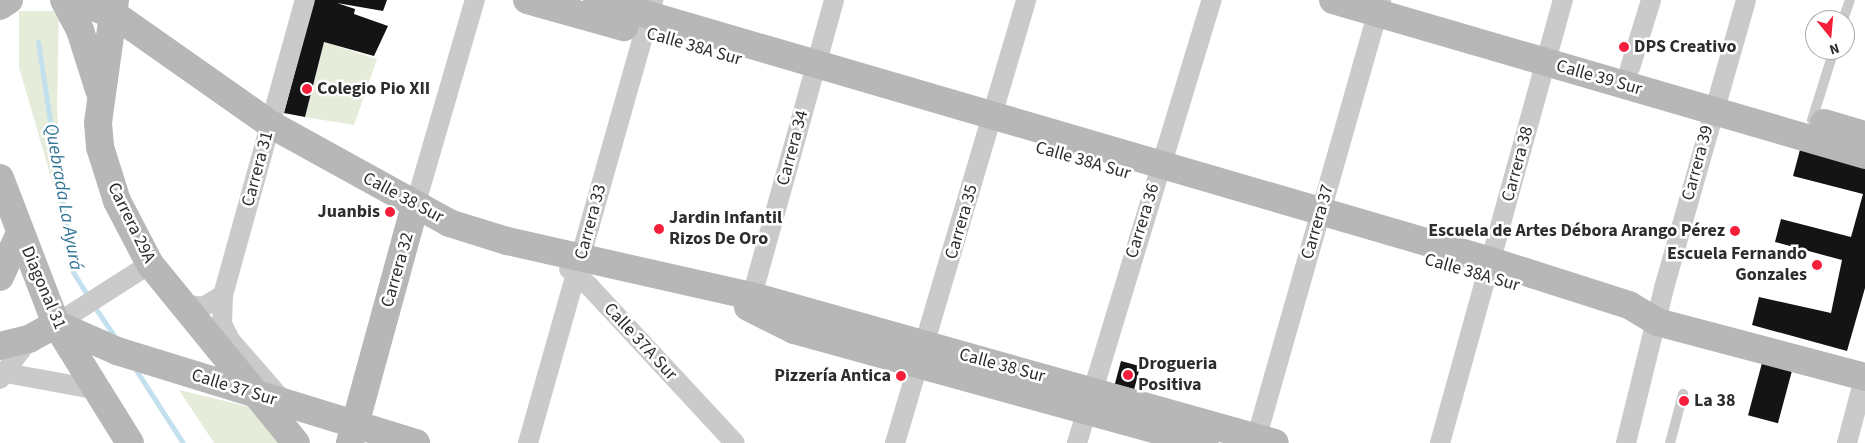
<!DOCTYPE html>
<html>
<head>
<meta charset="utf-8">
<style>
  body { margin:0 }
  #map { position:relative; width:1865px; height:443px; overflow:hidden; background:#fff; font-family:"Source Sans 3",sans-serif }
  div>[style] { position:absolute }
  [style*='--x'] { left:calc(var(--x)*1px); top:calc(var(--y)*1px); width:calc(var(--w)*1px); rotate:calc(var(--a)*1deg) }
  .green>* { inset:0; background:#e5ecd9 }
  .stream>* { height:5px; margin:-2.5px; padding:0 2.5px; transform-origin:2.5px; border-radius:2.5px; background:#c3e0ee }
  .building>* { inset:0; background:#141414; transform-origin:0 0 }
  .lane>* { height:10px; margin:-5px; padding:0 5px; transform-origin:5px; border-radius:5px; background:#cacaca }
  .street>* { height:20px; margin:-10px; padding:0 10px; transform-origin:10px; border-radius:10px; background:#cacaca }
  .secondary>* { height:28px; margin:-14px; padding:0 14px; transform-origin:14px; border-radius:14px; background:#b7b7b7 }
  .dots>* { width:14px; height:14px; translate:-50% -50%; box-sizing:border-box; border:2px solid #fff; border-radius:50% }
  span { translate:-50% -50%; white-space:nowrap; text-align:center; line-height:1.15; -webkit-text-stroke:5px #fff; paint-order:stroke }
  .street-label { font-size:18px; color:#2d2d2d }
  .poi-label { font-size:18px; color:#2d2d2d; font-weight:700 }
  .left { translate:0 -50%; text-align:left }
  .right { translate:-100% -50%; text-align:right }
  .water-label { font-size:19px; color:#347696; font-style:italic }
  .north { position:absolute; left:1805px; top:10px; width:50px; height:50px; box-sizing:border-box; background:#fff; border:1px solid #ababab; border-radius:50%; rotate:163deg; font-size:14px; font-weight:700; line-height:20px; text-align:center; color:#2d2d2d }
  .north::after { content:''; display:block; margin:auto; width:18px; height:22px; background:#f51f3b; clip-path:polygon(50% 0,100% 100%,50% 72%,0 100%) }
</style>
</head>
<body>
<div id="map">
  <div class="green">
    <i style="clip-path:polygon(19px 11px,59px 11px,57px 111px,68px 236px,19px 67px)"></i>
    <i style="clip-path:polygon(324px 42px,377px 59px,354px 125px,305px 117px)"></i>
    <i style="clip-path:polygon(179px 390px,250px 407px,279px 443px,214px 443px)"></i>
  </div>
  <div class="stream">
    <i style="--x:38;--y:42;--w:233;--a:81.3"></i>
    <i style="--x:73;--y:272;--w:32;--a:58"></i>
    <i style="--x:94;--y:306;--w:40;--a:56"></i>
    <i style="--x:134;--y:367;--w:90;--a:57.2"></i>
  </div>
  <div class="building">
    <i style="clip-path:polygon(314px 0,387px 0,383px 11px,337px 3px,355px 9px,354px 14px,388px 26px,374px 56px,324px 42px,305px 117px,284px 113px)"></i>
    <i style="clip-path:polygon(1801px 146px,1865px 162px,1865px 288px,1847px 351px,1752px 325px,1759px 297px,1831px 313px,1842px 260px,1775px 242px,1781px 219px,1851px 237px,1863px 194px,1793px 176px)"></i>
    <i style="left:1121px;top:361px;width:20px;height:24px;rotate:15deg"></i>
    <i style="left:1762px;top:363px;width:31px;height:54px;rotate:15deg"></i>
  </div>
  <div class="lane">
    <i style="--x:1843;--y:20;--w:21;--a:-71"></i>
    <i style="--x:1812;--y:120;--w:73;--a:-72.6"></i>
    <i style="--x:1670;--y:443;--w:51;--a:-75.1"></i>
  </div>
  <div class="street">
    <i style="--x:1630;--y:68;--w:71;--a:-72.8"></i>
    <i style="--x:415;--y:206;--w:215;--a:-73.8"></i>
    <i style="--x:569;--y:269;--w:26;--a:40"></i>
    <i style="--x:589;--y:286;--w:214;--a:47.1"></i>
    <i style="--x:223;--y:295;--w:29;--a:92"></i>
    <i style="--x:222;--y:324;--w:18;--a:63"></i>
    <i style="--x:230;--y:340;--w:84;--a:48.9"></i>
    <i style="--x:752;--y:296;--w:307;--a:-74.5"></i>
    <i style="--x:182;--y:304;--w:21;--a:8"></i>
    <i style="--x:203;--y:307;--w:23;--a:-31"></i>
    <i style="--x:223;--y:295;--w:306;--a:-74.5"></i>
    <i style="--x:56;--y:324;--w:112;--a:-32.6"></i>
    <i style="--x:6;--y:373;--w:95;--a:10.4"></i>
    <i style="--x:0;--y:379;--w:49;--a:-54.1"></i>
    <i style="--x:528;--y:443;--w:460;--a:-74.2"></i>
    <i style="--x:895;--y:443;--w:462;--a:-73.5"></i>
    <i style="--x:1077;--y:443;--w:463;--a:-73.1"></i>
    <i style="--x:1255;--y:443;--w:461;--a:-74.1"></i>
    <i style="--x:1440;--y:443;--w:460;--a:-74.5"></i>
    <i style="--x:1626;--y:443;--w:160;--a:-76.2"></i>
    <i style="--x:1664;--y:288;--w:299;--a:-74.1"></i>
    <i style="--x:1847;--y:443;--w:70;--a:-75.2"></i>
  </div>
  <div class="secondary">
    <i style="--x:64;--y:0;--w:34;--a:62"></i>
    <i style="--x:80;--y:30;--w:63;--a:72.4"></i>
    <i style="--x:72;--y:0;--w:46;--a:19.2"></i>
    <i style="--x:115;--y:15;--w:189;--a:35.1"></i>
    <i style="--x:270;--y:124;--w:205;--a:28.9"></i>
    <i style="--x:449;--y:223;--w:61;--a:17.2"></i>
    <i style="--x:507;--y:241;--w:251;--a:12.7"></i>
    <i style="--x:752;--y:296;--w:543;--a:15.7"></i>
    <i style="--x:115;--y:0;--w:124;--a:97.9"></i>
    <i style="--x:98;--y:123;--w:24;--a:85"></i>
    <i style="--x:100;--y:147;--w:57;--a:72.5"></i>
    <i style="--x:117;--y:201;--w:71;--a:62.4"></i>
    <i style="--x:150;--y:264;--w:231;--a:50.8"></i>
    <i style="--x:527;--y:0;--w:101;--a:15.6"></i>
    <i style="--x:597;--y:0;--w:931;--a:16.27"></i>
    <i style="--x:1491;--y:261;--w:145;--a:17.7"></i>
    <i style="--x:1629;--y:305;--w:33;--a:31"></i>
    <i style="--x:1657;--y:322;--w:215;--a:14.8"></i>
    <i style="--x:1333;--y:0;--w:554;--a:16.24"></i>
    <i style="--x:0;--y:6;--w:11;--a:-34"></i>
    <i style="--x:1824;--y:123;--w:43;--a:16.3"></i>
    <i style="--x:0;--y:178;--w:156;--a:69"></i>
    <i style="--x:56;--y:324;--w:140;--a:58.1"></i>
    <i style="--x:0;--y:277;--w:48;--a:-65.6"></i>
    <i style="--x:748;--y:307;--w:51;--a:26.6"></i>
    <i style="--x:794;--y:330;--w:426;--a:15.4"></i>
    <i style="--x:56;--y:324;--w:67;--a:23.9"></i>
    <i style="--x:117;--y:351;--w:313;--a:17.1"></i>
    <i style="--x:0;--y:346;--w:30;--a:-14"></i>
    <i style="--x:29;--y:339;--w:31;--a:-29"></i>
    <i style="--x:350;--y:443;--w:246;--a:-74.7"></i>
  </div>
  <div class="dots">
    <i style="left:1624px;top:47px;background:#f51f3b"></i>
    <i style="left:307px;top:89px;background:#f51f3b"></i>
    <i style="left:390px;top:212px;background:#f51f3b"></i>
    <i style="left:659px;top:229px;background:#f51f3b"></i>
    <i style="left:1735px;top:231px;background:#f51f3b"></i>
    <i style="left:1817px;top:265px;background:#f51f3b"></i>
    <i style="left:1128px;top:375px;background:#f51f3b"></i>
    <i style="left:901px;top:376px;background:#f51f3b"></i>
    <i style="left:1684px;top:401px;background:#f51f3b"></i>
  </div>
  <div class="street-label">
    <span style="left:694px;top:47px;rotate:16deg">Calle 38A Sur</span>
    <span style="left:1599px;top:78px;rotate:16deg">Calle 39 Sur</span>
    <span style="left:793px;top:148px;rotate:-75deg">Carrera 34</span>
    <span style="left:1083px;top:161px;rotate:16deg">Calle 38A Sur</span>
    <span style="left:1698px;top:163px;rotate:-75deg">Carrera 39</span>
    <span style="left:1518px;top:164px;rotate:-75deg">Carrera 38</span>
    <span style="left:258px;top:169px;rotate:-75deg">Carrera 31</span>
    <span style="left:403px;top:198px;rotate:28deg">Calle 38 Sur</span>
    <span style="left:1143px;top:221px;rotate:-73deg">Carrera 36</span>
    <span style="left:591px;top:222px;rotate:-75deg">Carrera 33</span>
    <span style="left:962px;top:222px;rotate:-74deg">Carrera 35</span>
    <span style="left:1318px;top:222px;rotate:-74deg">Carrera 37</span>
    <span style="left:131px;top:223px;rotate:64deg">Carrera 29A</span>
    <span style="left:398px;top:270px;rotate:-74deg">Carrera 32</span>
    <span style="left:1472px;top:273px;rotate:16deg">Calle 38A Sur</span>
    <span style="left:43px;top:288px;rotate:67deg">Diagonal 31</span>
    <span style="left:640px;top:342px;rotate:47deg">Calle 37A Sur</span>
    <span style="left:1002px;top:366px;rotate:15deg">Calle 38 Sur</span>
    <span style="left:234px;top:388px;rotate:17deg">Calle 37 Sur</span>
  </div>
  <div class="poi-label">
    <span class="left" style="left:1634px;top:47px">DPS Creativo</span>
    <span class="left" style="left:317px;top:89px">Colegio Pio XII</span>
    <span class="right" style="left:380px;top:212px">Juanbis</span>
    <span class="left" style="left:669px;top:229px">Jardin Infantil<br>Rizos De Oro</span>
    <span class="right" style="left:1725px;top:231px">Escuela de Artes Débora Arango Pérez</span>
    <span class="right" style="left:1807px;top:265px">Escuela Fernando<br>Gonzales</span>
    <span class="left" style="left:1138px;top:375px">Drogueria<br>Positiva</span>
    <span class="right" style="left:891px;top:376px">Pizzería Antica</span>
    <span class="left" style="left:1694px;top:401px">La 38</span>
  </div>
  <div class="water-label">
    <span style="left:63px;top:197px;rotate:80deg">Quebrada La Ayurá</span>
  </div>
  <div class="north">N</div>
</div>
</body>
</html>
